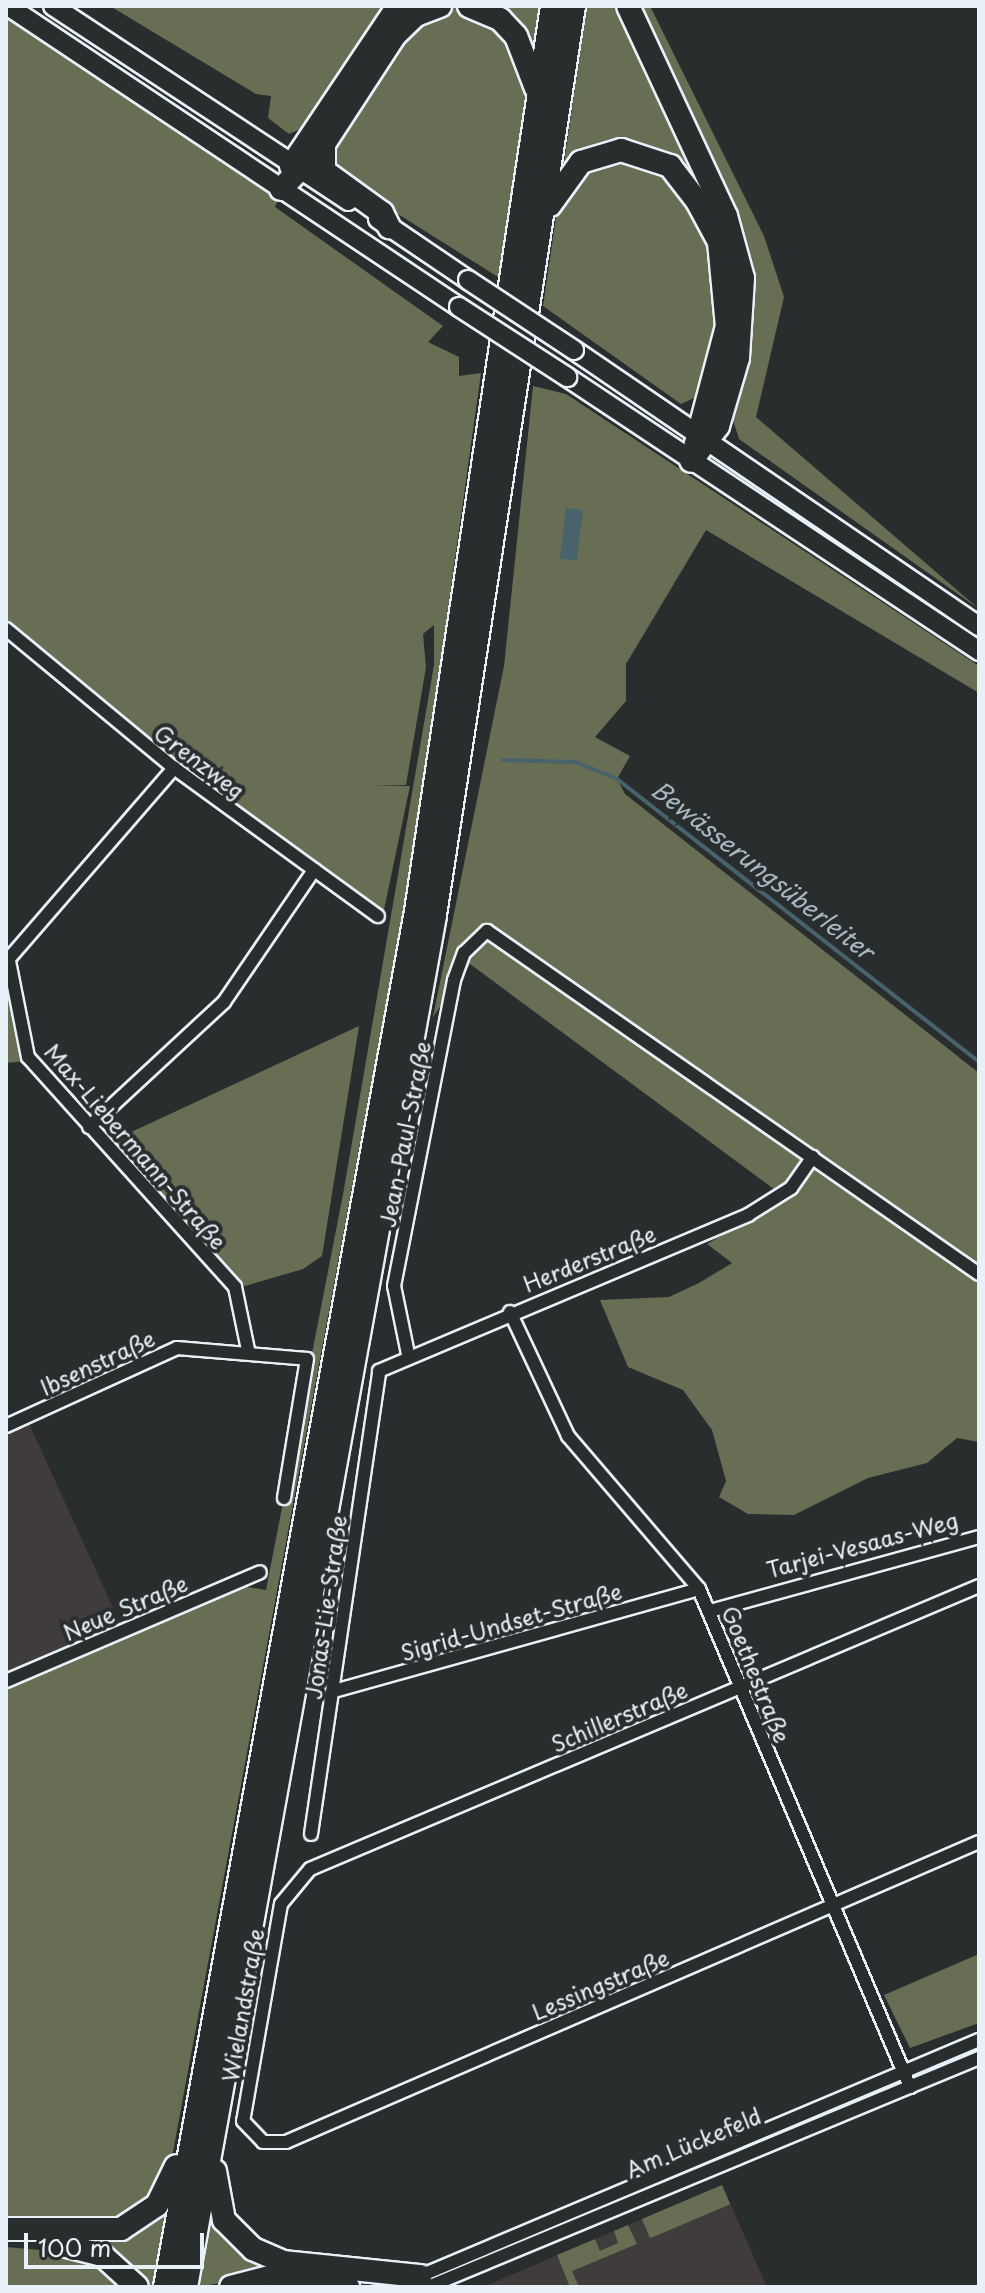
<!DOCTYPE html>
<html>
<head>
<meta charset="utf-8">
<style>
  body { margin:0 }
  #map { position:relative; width:985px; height:2293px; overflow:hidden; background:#2a2d2e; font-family:"Playpen Sans",sans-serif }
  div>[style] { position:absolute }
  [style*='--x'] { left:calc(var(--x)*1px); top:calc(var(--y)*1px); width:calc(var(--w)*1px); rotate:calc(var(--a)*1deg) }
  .built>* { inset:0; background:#3f3c3b }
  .green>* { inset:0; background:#676e54; transform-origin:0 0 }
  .water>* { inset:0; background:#48636c; transform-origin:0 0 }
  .stream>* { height:4px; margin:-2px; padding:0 2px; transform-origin:2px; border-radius:2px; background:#48636c }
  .roads { filter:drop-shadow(2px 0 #e8f1f8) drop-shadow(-2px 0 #e8f1f8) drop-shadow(0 2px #e8f1f8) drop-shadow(0 -2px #e8f1f8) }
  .street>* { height:12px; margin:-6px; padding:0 6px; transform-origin:6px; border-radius:6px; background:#2a2d2e }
  .primary>* { height:18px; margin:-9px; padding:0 9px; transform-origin:9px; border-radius:9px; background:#2a2d2e }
  .highway>* { height:22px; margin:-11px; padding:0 11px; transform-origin:11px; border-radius:11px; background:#2a2d2e }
  .bridges { filter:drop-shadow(2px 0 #e8f1f8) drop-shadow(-2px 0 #e8f1f8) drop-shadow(0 2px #e8f1f8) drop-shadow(0 -2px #e8f1f8) }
  .primary-bridge>* { height:18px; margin:-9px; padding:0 9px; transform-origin:9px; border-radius:9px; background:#2a2d2e }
  span { translate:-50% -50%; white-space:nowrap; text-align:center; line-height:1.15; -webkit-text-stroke:8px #2a2d2e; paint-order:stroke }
  .street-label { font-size:22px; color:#e8f1f8 }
  .water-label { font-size:24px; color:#a8b8c0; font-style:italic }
  .frame { position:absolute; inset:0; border:8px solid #e8f1f8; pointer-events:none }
  .scale { position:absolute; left:24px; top:2233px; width:180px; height:36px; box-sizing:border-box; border:4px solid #e8f1f8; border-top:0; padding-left:10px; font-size:24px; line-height:28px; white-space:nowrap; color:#e8f1f8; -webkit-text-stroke:6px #2a2d2e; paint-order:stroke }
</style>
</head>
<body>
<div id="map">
  <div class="built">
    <i style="clip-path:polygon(26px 1417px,125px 1634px,6px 1686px,6px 1426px)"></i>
    <i style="clip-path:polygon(722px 2185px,767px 2287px,483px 2287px)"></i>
  </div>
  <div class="green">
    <i style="clip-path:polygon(110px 6px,542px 6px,498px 277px,336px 175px,305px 127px,289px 134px,268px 118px,271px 96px,256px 94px)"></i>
    <i style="clip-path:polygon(587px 6px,650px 6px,764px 236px,784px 297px,756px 417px,979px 609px,739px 439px,730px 411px,698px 396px,681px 404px,543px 306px)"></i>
    <i style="clip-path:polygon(6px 18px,278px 200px,275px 207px,443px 326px,428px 342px,459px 357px,459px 376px,481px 373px,414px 852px,170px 2168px,132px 2218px,6px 2223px,6px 1686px,247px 1587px,266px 1590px,344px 1189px,434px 665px,434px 625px,423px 634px,426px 667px,406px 785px,373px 786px,410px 786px,381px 924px,6px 629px)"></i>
    <i style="clip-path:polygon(533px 386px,566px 394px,979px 666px,979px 693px,706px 530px,626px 664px,626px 701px,595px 737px,630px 756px,617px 779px,625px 794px,979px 1073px,979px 1442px,957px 1438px,927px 1463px,868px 1478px,794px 1515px,748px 1514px,719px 1497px,726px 1481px,712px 1430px,683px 1390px,628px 1367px,600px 1300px,669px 1297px,699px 1283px,732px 1263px,707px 1244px,786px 1198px,470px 964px,433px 1017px,504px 666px)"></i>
    <i style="clip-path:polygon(6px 968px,26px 1061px,6px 1063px)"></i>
    <i style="clip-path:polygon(359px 1026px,322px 1256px,303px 1269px,238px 1288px,112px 1141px)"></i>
    <i style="clip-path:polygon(979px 1954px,979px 2023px,910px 2048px,884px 1995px)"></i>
    <i style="left:722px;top:2185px;width:21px;height:87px;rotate:67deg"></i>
    <i style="clip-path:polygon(211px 2199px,227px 2235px,385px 2282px,292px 2271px,197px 2287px)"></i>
    <i style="clip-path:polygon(169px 2200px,155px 2287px,144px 2287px,85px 2239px)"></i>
    <i style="clip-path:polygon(628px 2225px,637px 2244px,572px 2271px,579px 2287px,570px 2287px,557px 2255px,595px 2239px,600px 2251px,618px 2243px,614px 2231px)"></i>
    <i style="clip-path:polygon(6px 2247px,87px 2254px,130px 2287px,6px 2287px)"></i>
  </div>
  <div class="water">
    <i style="left:566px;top:508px;width:17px;height:51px;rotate:7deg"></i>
  </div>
  <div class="stream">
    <i style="--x:503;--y:760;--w:73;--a:1.6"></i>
    <i style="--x:576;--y:762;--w:44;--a:22.5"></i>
    <i style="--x:617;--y:779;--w:459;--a:38"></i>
  </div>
  <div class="roads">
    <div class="street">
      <i style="--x:6;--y:629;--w:218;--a:39.6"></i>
      <i style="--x:174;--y:768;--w:252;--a:36"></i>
      <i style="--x:9;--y:961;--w:98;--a:78.8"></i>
      <i style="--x:28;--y:1057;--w:309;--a:48"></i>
      <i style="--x:235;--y:1287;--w:64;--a:78.3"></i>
      <i style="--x:6;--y:962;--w:257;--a:-49.1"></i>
      <i style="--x:89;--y:1127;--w:184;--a:-42.8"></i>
      <i style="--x:224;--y:1002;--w:160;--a:-55.7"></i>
      <i style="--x:510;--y:1312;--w:137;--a:64.9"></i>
      <i style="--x:568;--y:1436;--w:201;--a:49.4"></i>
      <i style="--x:699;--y:1589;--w:541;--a:67.04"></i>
      <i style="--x:408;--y:1354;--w:69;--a:-101.6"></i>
      <i style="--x:394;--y:1286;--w:312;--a:-78.9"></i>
      <i style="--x:454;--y:980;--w:29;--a:-70"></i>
      <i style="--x:464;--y:953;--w:32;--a:-44"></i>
      <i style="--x:487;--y:931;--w:600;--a:34.88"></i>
      <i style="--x:6;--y:1426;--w:188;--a:-24.5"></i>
      <i style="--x:177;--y:1348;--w:130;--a:4.8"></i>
      <i style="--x:307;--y:1359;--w:141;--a:99.4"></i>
      <i style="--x:979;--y:1586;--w:726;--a:157.07"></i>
      <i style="--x:310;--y:1869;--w:45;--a:129.6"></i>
      <i style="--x:281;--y:1904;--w:220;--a:99.9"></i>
      <i style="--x:243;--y:2121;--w:29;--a:46"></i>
      <i style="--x:263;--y:2142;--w:23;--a:0"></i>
      <i style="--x:286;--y:2142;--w:755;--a:-23.41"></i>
      <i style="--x:710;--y:1611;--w:279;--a:-15.4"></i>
      <i style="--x:6;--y:1681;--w:276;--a:-23.2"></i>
      <i style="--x:334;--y:1691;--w:379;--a:-15.6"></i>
      <i style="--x:311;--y:1834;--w:468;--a:-81.6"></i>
      <i style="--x:379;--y:1371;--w:401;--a:-22.9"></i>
      <i style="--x:748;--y:1215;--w:51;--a:-32.1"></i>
      <i style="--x:791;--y:1188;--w:38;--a:-55"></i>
      <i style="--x:420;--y:2276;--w:607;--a:-22.89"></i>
      <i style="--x:428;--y:2287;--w:597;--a:-22.57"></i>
    </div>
    <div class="primary">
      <i style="--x:8;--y:6;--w:542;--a:33.72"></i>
      <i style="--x:53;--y:6;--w:354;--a:33.4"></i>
      <i style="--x:378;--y:219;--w:109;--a:34.1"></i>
      <i style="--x:574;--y:350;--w:490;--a:34.3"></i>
      <i style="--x:567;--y:377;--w:495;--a:33.6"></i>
    </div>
    <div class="highway">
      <i style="--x:469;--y:6;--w:34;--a:23"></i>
      <i style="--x:500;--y:19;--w:23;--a:47"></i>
      <i style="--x:516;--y:36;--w:56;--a:69"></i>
      <i style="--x:628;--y:6;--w:232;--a:65"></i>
      <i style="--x:726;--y:216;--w:64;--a:74.7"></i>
      <i style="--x:743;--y:278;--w:80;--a:93.6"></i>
      <i style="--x:738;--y:358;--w:71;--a:106.4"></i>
      <i style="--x:718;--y:426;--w:44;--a:127.6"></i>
      <i style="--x:324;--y:144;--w:27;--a:90"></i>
      <i style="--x:324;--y:171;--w:72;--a:35.9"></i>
      <i style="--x:382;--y:213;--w:16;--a:63"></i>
      <i style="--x:291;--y:166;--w:192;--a:-56.2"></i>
      <i style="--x:281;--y:189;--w:62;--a:-46.3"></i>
      <i style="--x:324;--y:144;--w:130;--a:-56.9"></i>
      <i style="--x:395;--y:35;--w:29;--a:-44"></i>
      <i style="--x:416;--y:15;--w:26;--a:-21"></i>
      <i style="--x:550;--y:205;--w:53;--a:-54.2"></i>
      <i style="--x:581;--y:162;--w:42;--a:-16.7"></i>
      <i style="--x:621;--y:150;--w:52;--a:18.1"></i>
      <i style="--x:670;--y:166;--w:44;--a:52.4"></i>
      <i style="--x:697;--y:201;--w:47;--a:61.8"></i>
      <i style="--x:719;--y:242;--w:84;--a:84.6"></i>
      <i style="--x:727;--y:326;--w:133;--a:104.8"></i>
      <i style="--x:215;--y:2171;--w:50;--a:79.6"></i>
      <i style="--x:224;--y:2220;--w:41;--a:45"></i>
      <i style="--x:253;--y:2249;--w:34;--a:23"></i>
      <i style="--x:284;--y:2262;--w:137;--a:5.9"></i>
      <i style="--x:6;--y:2229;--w:115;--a:0"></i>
      <i style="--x:121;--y:2229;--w:43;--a:-33.7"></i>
      <i style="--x:157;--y:2205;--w:43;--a:-64"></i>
      <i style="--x:59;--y:2244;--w:44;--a:14.3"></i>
      <i style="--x:102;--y:2255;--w:47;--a:42.4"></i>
      <i style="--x:165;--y:2287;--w:1399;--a:-79.66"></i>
      <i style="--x:416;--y:911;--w:915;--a:-81.45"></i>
      <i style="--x:186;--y:2287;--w:1394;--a:-79.71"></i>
      <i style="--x:435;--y:915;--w:920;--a:-81.31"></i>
      <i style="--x:231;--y:2287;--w:43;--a:-14.7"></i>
      <i style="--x:273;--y:2276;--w:76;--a:8.3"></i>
    </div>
  </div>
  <div class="bridges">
    <div class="primary-bridge">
      <i style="--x:468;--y:280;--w:127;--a:33.4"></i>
      <i style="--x:459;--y:307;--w:129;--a:32.9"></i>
    </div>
  </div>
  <div class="street-label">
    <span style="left:200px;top:761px;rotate:37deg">Grenzweg</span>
    <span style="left:404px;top:1134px;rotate:-79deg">Jean-Paul-Straße</span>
    <span style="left:136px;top:1146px;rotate:49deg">Max-Liebermann-Straße</span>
    <span style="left:589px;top:1258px;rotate:-22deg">Herderstraße</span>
    <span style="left:97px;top:1362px;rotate:-25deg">Ibsenstraße</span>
    <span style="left:862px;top:1544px;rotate:-15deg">Tarjei-Vesaas-Weg</span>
    <span style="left:125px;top:1607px;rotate:-23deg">Neue Straße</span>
    <span style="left:325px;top:1607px;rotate:-82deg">Jonas-Lie-Straße</span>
    <span style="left:511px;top:1621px;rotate:-16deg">Sigrid-Undset-Straße</span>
    <span style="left:757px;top:1674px;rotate:68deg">Goethestraße</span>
    <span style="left:619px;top:1716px;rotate:-23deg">Schillerstraße</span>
    <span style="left:600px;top:1984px;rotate:-23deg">Lessingstraße</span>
    <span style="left:242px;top:2005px;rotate:-80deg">Wielandstraße</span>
    <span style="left:693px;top:2142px;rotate:-23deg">Am Lückefeld</span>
  </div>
  <div class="water-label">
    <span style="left:763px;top:870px;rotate:38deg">Bewässerungsüberleiter</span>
  </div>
  <div class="frame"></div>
  <div class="scale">100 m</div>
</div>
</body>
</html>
